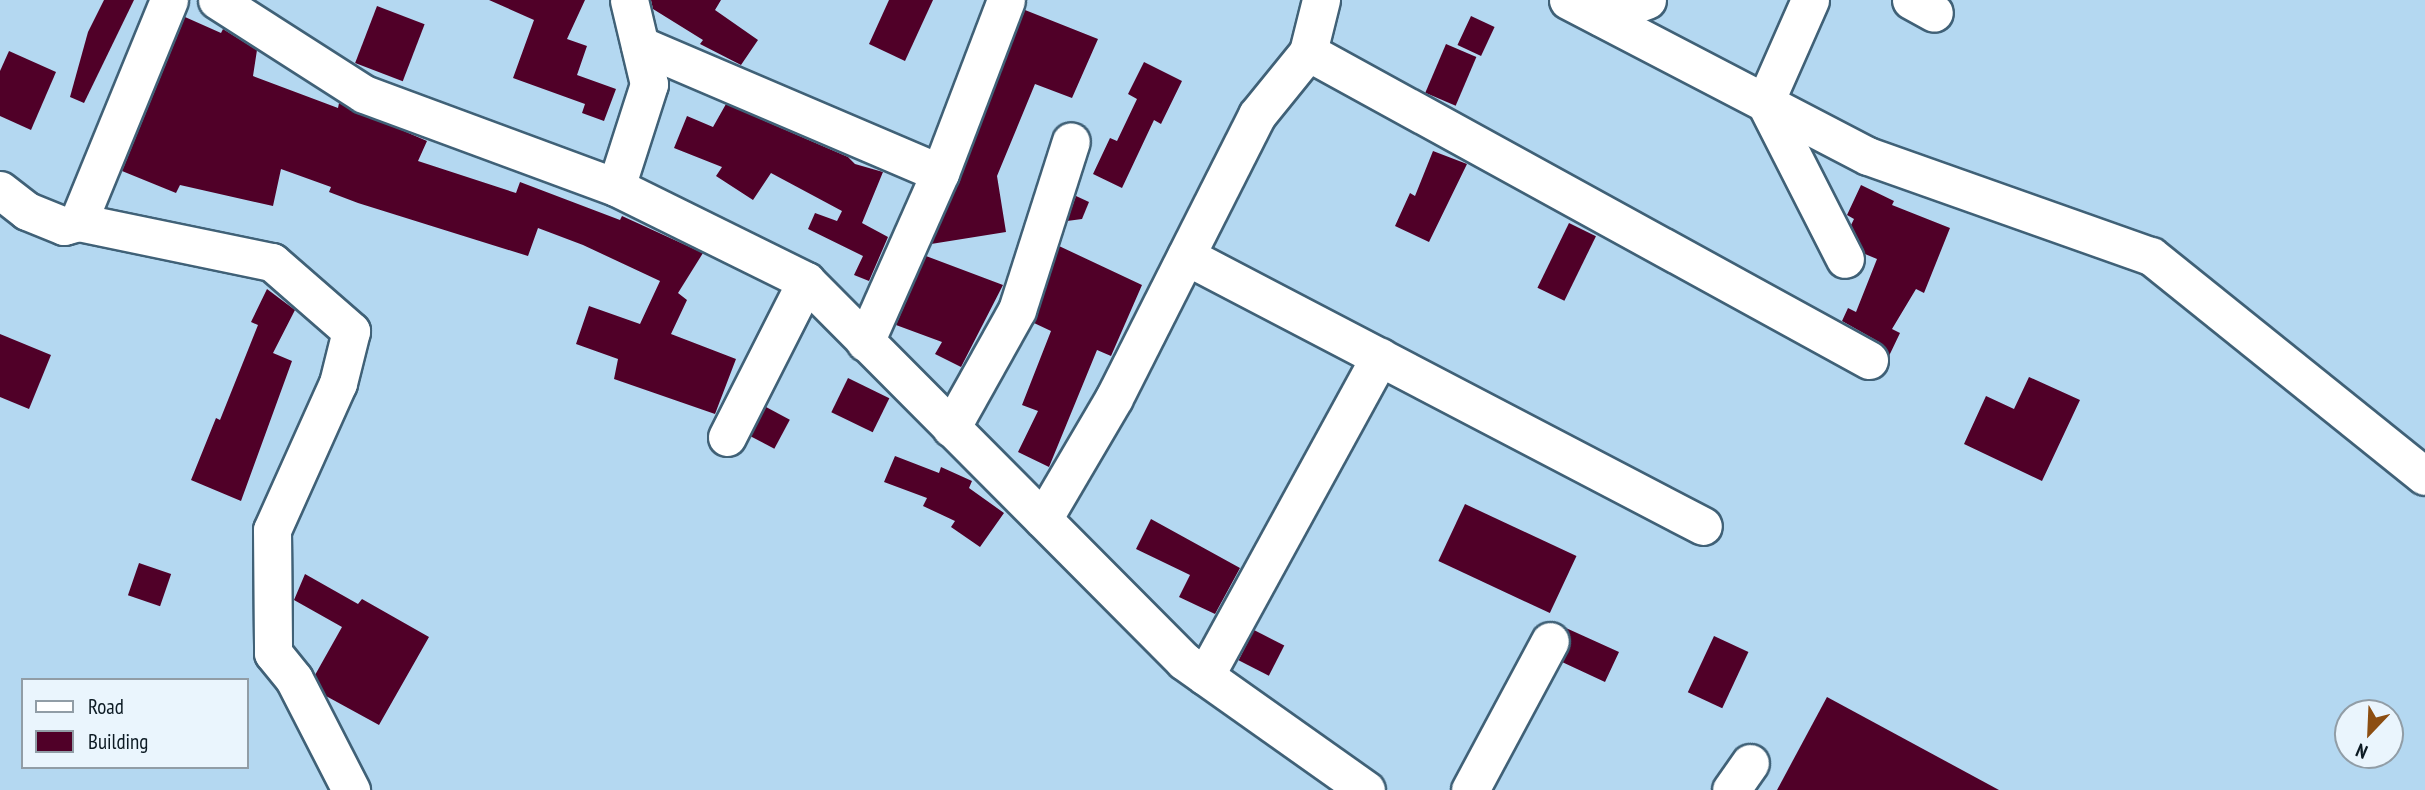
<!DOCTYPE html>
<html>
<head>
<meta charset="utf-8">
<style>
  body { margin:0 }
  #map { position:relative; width:2425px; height:790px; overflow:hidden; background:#b4d8f1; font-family:"PT Sans Narrow",sans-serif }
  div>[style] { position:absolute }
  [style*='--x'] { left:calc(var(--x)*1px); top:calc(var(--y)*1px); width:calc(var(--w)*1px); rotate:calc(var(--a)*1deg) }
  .building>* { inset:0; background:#500028; transform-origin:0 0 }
  .roads { filter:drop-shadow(2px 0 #406177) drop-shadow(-2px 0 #406177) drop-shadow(0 2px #406177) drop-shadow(0 -2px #406177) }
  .street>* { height:37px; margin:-18.5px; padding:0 18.5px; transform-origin:18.5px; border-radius:18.5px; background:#fff }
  span { translate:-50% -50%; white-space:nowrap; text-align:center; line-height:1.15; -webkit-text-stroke:7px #eaf5fd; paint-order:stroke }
  .legend { position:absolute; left:21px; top:678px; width:228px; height:91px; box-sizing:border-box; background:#eaf5fd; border:2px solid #919da6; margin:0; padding:9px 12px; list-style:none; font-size:21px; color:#0c1a23 }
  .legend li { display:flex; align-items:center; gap:14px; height:35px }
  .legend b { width:35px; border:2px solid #919da6 }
  .north { position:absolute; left:2334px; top:699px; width:70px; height:70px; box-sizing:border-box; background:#eaf5fd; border:2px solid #919da6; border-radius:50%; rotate:203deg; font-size:19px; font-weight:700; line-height:28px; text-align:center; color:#0c1a23 }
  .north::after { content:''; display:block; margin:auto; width:24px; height:32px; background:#8c4e12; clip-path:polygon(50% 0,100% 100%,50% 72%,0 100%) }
</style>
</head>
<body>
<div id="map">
  <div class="building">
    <i style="clip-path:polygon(104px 0,134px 0,84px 103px,70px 97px,88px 32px)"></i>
    <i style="clip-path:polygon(489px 0,585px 0,567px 39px,587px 46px,577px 75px,616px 89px,604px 121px,582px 113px,585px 104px,513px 78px,534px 20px)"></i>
    <i style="clip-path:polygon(651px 0,721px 0,715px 10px,758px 40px,741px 65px,700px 44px,703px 40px,653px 9px)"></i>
    <i style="clip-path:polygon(889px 0,933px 0,905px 61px,869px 44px)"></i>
    <i style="left:377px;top:6px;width:51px;height:61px;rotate:21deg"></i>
    <i style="clip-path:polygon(1025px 10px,1098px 39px,1072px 98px,1035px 84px,997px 176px,1006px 232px,931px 244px)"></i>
    <i style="left:1471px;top:16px;width:26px;height:32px;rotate:25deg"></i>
    <i style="clip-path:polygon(185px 17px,221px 33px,223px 29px,257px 50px,253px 76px,338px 108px,339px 103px,427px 141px,418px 161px,516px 193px,520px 182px,620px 220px,622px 216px,703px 253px,678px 293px,687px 300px,671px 334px,736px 359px,715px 414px,614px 379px,618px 359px,576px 344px,589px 306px,640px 324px,660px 281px,583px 245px,538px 228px,528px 256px,358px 203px,329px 192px,331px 187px,281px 169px,273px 206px,180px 185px,176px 193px,122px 171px)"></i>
    <i style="left:1446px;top:44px;width:33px;height:53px;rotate:23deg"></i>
    <i style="clip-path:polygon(9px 51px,56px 72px,31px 130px,0 116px,0 71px)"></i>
    <i style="clip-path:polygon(1144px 62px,1182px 81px,1161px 124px,1154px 120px,1122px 188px,1093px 174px,1110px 138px,1117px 141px,1137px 99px,1128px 94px)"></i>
    <i style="clip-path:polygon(726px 104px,848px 157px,855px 164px,883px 172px,862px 223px,888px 237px,869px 281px,854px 275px,863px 256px,808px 229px,815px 213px,837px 221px,842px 211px,771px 173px,753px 200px,716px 176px,722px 167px,674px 148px,687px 116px,713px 127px)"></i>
    <i style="clip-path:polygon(1433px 151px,1467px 164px,1429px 242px,1395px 226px,1410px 193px,1415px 196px)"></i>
    <i style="clip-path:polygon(1861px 185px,1894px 201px,1892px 205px,1950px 228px,1924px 293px,1916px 289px,1892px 329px,1900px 333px,1889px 356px,1879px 342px,1842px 321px,1848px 308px,1856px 312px,1877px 259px,1865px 254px,1851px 225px,1854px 219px,1847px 215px)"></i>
    <i style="clip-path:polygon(1076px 196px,1089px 202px,1082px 219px,1067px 221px)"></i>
    <i style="left:1569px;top:223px;width:30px;height:72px;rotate:26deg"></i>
    <i style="clip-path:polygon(1059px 246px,1142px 285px,1111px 356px,1097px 350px,1049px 467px,1018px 452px,1038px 411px,1022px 405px,1051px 331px,1034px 323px)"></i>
    <i style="clip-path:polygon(926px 256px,1003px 285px,961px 367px,935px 354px,942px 342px,896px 325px)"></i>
    <i style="clip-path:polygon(267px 289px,295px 310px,273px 353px,292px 361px,241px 501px,191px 480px,216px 418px,220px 420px,258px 325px,251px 322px)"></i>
    <i style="clip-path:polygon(0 334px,51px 355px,29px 409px,0 397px)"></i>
    <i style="clip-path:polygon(2029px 377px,2080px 400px,2042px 481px,1964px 444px,1986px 396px,2014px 409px)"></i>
    <i style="left:848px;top:378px;width:46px;height:38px;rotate:26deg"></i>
    <i style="left:766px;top:407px;width:27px;height:33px;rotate:28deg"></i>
    <i style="clip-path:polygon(895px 456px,939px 473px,941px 467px,972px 481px,969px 488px,1004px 513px,980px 547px,951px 527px,955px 521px,923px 506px,927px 498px,884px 482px)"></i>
    <i style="left:1465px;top:504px;width:123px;height:63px;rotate:25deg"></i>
    <i style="clip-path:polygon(1151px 519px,1240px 568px,1215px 614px,1179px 597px,1190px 575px,1136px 549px)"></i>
    <i style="left:139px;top:563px;width:34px;height:34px;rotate:19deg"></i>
    <i style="clip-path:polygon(305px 574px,358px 604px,362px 599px,429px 637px,379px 725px,326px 696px,315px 675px,342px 627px,294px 600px)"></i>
    <i style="clip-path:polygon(1566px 628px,1619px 652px,1605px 682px,1562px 662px,1571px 641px)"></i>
    <i style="left:1254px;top:630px;width:34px;height:34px;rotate:27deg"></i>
    <i style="left:1714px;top:636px;width:38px;height:62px;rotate:25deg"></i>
    <i style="clip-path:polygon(1827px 697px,1999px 790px,1777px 790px)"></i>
  </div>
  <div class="roads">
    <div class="street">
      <i style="--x:217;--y:0;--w:174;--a:32.6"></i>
      <i style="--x:364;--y:94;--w:269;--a:20.3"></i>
      <i style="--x:616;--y:187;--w:212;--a:26.3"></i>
      <i style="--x:806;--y:281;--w:536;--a:45.15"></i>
      <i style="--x:1184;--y:661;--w:223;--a:35.3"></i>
      <i style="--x:1568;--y:0;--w:338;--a:27.5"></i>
      <i style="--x:1868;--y:156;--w:300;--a:19.5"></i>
      <i style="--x:2151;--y:256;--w:351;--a:38.8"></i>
      <i style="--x:1810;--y:0;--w:111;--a:113.8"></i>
      <i style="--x:1765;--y:102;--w:176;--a:63"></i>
      <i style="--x:1911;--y:0;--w:26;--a:29"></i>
      <i style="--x:1601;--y:17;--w:49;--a:-20.3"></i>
      <i style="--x:640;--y:45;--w:326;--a:23.1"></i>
      <i style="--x:1308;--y:52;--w:640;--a:28.77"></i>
      <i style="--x:616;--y:187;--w:108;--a:-72.2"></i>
      <i style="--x:649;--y:84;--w:86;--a:-103.4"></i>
      <i style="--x:0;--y:190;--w:34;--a:38"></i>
      <i style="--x:27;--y:211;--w:40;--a:22"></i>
      <i style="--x:64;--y:226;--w:15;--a:-16"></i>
      <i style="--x:78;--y:222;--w:198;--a:11.7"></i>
      <i style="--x:272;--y:262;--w:105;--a:41.1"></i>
      <i style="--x:351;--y:331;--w:54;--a:104"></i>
      <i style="--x:338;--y:383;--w:161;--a:114.2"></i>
      <i style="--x:272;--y:530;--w:123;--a:89.5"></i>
      <i style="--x:273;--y:653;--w:33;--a:51"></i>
      <i style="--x:294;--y:679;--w:125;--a:62.8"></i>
      <i style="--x:78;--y:222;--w:240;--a:-67.7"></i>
      <i style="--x:1186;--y:256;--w:583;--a:27.58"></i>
      <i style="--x:865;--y:342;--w:185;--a:-66.1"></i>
      <i style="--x:940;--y:173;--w:185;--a:-69.1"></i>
      <i style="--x:951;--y:428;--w:135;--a:-60.8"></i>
      <i style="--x:1017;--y:310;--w:177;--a:-72.3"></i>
      <i style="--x:727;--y:437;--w:175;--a:-63.1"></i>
      <i style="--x:1043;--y:519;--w:140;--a:-59.6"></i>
      <i style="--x:1114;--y:398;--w:317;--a:-63.2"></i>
      <i style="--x:1257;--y:115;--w:81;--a:-51"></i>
      <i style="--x:1308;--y:52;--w:54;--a:-76"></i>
      <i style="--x:1205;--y:676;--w:364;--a:-61.3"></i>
      <i style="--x:1470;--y:790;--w:169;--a:-61.8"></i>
      <i style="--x:1731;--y:790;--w:33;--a:-55"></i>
    </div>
  </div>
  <ul class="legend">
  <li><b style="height:9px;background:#fff"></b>Road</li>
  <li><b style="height:19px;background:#500028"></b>Building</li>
  </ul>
  <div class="north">N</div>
</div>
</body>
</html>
